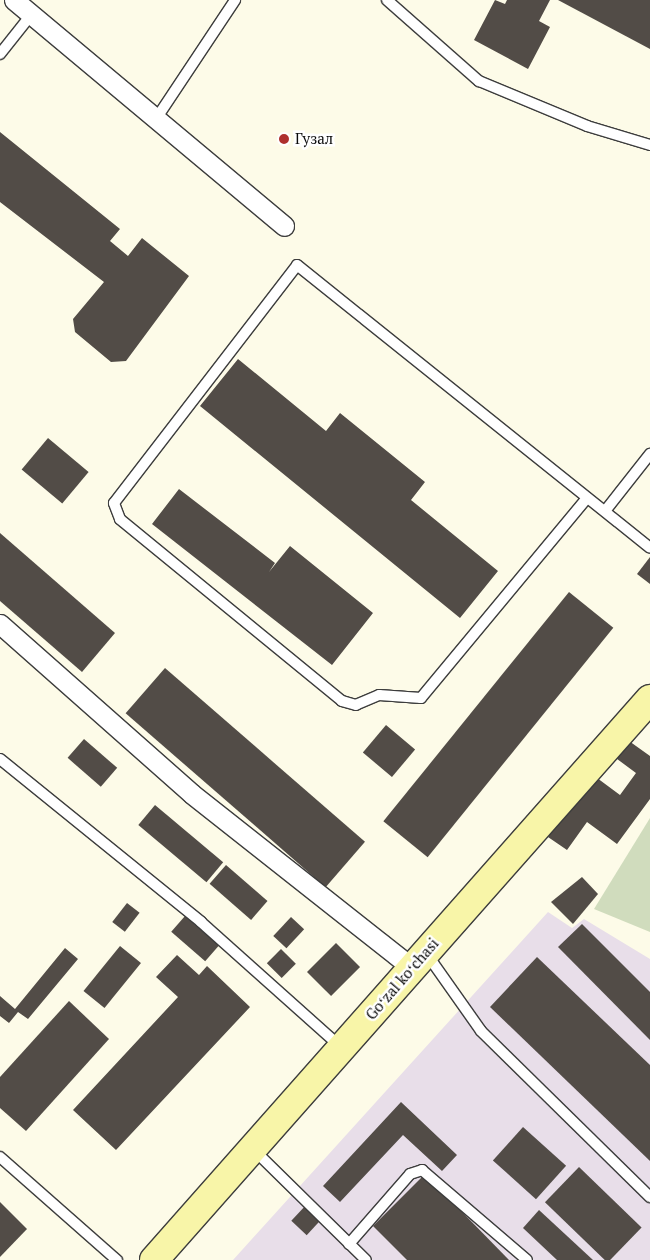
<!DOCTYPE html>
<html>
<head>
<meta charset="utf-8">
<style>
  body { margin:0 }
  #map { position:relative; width:650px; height:1260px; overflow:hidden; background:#fdfbe8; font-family:"PT Serif",serif }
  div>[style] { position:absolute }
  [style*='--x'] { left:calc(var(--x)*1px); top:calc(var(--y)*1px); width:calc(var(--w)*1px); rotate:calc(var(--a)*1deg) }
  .industrial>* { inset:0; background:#e8dee9 }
  .cemetery>* { inset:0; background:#d0dcbd }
  .building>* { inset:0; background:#524c47; transform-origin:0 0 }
  .roads { filter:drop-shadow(1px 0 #3d3d3d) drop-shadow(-1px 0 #3d3d3d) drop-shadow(0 1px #3d3d3d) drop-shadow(0 -1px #3d3d3d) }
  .lane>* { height:10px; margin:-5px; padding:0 5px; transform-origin:5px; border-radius:5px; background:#fff }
  .street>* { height:19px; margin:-9.5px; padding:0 9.5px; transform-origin:9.5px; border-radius:9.5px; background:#fff }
  .secondary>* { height:28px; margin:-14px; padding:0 14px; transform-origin:14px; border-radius:14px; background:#f8f5a8 }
  .dots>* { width:14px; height:14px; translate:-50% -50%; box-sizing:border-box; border:2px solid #fff; border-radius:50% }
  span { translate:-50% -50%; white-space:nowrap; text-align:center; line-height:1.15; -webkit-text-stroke:5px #fff; paint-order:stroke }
  .poi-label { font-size:15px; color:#0a0a0a }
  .left { translate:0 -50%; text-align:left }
  .street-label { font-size:15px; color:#0a0a0a }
</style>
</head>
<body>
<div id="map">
  <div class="industrial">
    <i style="clip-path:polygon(548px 912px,572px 928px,584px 919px,650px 959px,650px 1260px,233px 1260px)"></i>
  </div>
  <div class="cemetery">
    <i style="clip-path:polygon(650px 818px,650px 932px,594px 909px)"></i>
  </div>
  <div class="building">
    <i style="clip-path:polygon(495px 0,505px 4px,507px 0,550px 0,539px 21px,550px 27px,528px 69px,474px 40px)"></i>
    <i style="clip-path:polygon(558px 0,650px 0,650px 49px)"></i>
    <i style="clip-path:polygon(0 132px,120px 229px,110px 241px,128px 256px,142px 238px,189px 276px,126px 361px,111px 362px,75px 332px,73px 319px,104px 282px,0 202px)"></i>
    <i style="clip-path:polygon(238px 359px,326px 431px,340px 413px,425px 482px,411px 500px,498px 571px,460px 618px,200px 406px)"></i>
    <i style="left:48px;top:438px;width:53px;height:41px;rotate:40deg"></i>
    <i style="clip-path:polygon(179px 489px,275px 563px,269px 572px,290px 546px,373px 613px,332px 665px,152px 524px)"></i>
    <i style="clip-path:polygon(0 533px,115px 633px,82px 672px,0 601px)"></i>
    <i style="clip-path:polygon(650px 557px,650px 584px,637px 574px)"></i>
    <i style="left:569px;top:592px;width:57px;height:295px;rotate:39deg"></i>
    <i style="left:165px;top:668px;width:265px;height:60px;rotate:41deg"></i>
    <i style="left:386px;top:725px;width:38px;height:36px;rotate:40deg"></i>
    <i style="clip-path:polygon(622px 736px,650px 756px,650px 799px,617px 844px,587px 822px,567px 850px,548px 837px,593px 775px,620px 795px,636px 773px,609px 753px)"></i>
    <i style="left:84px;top:739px;width:44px;height:25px;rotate:41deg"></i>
    <i style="left:155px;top:805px;width:89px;height:26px;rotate:40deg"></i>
    <i style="left:226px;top:865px;width:55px;height:25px;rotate:41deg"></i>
    <i style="clip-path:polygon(582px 877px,598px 894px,573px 924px,551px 902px)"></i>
    <i style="left:127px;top:903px;width:16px;height:24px;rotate:38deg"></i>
    <i style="left:185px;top:916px;width:45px;height:21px;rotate:41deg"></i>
    <i style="left:291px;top:917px;width:18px;height:26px;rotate:43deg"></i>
    <i style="clip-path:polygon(582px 924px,650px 992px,650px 1040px,558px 947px)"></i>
    <i style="left:336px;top:943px;width:34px;height:41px;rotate:45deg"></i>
    <i style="left:120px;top:946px;width:27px;height:58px;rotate:39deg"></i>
    <i style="clip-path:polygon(65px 948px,78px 959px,28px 1019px,18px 1012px,9px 1023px,0 1016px,0 996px,15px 1009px)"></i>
    <i style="left:281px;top:949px;width:21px;height:20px;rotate:45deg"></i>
    <i style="clip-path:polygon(177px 955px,199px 975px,207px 966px,250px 1007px,116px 1150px,73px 1110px,178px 997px,156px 977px)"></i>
    <i style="clip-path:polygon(537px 957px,650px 1065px,650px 1161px,490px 1007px)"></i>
    <i style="clip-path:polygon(69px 1001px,109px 1039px,26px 1131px,0 1108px,0 1077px)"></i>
    <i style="clip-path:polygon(401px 1102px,457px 1155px,442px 1171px,403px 1135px,340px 1202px,323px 1186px)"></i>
    <i style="left:523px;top:1127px;width:58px;height:45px;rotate:42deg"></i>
    <i style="left:579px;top:1167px;width:87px;height:49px;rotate:44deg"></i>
    <i style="clip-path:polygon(425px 1174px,509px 1260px,407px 1260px,373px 1226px)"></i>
    <i style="clip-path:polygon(0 1202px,27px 1229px,0 1257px)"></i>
    <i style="left:307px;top:1204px;width:21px;height:23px;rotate:43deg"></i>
    <i style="clip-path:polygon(539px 1210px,593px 1260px,557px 1260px,523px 1228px)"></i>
  </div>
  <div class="roads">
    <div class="lane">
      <i style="--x:387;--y:0;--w:123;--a:41.4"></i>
      <i style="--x:479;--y:81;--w:117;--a:22.6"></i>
      <i style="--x:587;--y:126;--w:66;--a:16.8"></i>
      <i style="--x:0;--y:54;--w:50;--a:-51.5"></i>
      <i style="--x:156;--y:119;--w:143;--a:-56.4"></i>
      <i style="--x:587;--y:498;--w:260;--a:129.7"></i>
      <i style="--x:421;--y:698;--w:42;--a:-175.9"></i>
      <i style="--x:379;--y:695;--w:25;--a:157"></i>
      <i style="--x:356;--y:705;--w:15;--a:-164"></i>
      <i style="--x:342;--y:701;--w:287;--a:-140.7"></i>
      <i style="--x:120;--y:519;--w:17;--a:-111"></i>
      <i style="--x:114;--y:503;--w:300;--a:-52.4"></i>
      <i style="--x:297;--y:265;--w:452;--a:38.7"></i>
      <i style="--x:605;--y:511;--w:73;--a:-51.7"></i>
      <i style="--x:0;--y:759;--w:259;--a:39"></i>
      <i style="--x:201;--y:922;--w:188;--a:41.8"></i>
      <i style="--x:426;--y:953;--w:95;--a:54.8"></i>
      <i style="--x:481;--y:1031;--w:237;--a:44.5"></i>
      <i style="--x:253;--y:1149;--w:158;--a:44.5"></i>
      <i style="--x:0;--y:1157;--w:156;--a:41.4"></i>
      <i style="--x:349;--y:1244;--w:93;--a:-48.9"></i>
      <i style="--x:410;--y:1174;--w:13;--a:-18"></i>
      <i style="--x:422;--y:1170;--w:138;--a:40.6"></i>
    </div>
    <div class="street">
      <i style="--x:14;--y:0;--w:352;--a:39.9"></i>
      <i style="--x:0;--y:624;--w:256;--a:41.5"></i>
      <i style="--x:192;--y:794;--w:280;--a:38.3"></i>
    </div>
    <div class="secondary">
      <i style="--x:154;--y:1260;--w:749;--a:-48.52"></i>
    </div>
  </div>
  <div class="dots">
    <i style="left:284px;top:139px;background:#ae302e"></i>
  </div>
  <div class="poi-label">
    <span class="left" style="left:295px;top:139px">Гузал</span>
  </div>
  <div class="street-label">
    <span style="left:402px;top:979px;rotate:-49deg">Goʻzal koʻchasi</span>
  </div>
</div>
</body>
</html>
